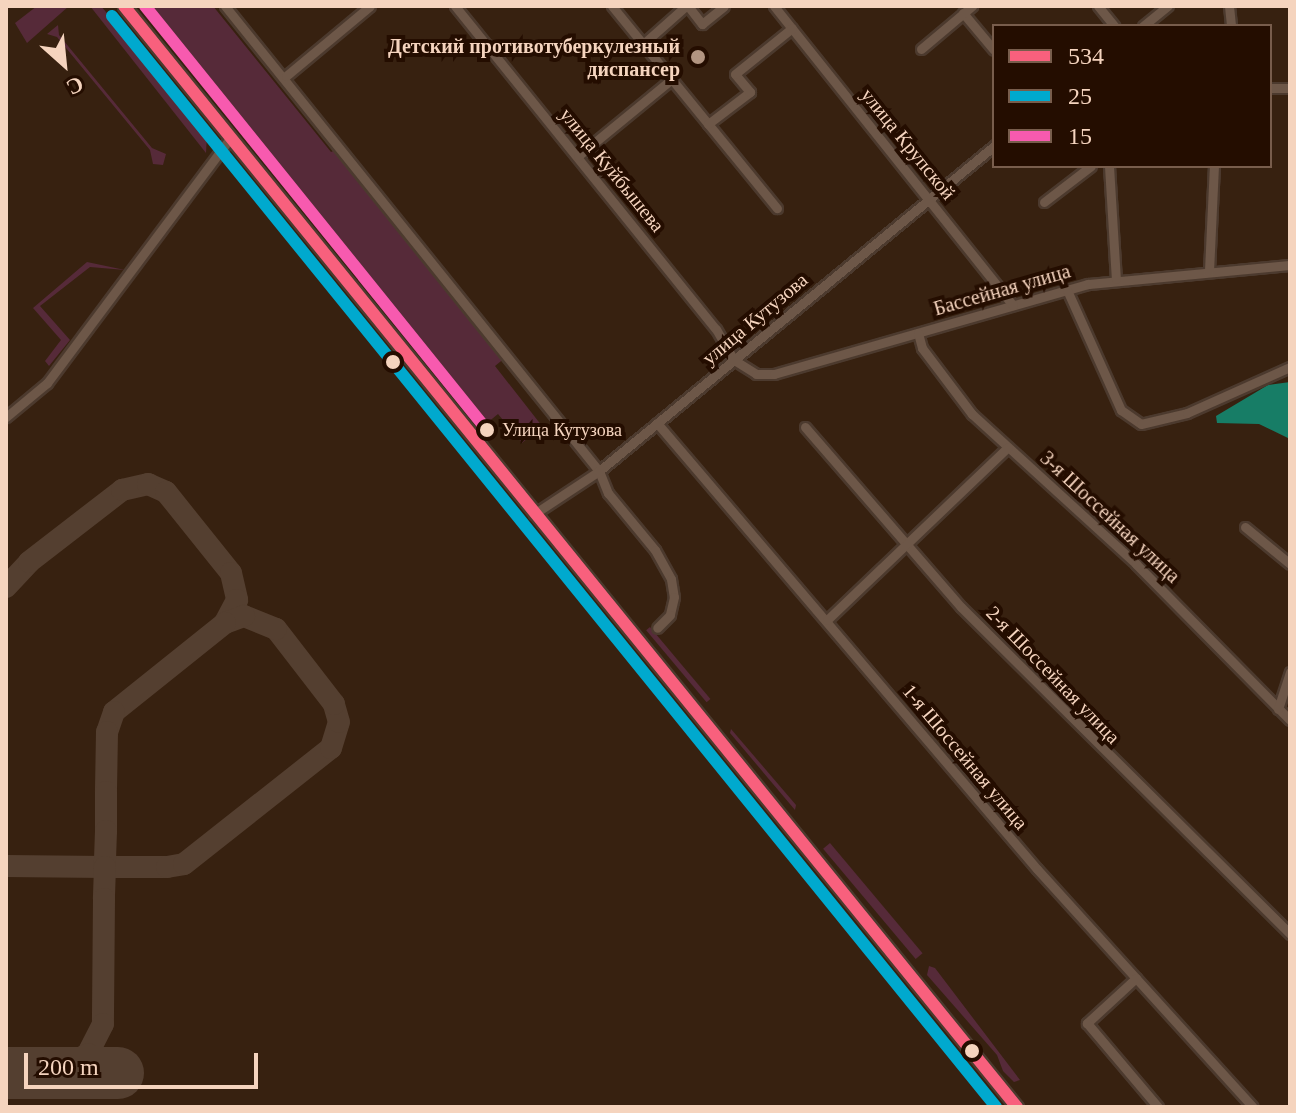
<!DOCTYPE html>
<html>
<head>
<meta charset="utf-8">
<style>
  body { margin:0 }
  #map { position:relative; width:1296px; height:1113px; overflow:hidden; background:#372110; font-family:"Times New Roman",serif }
  div>[style] { position:absolute }
  [style*='--x'] { left:calc(var(--x)*1px); top:calc(var(--y)*1px); width:calc(var(--w)*1px); rotate:calc(var(--a)*1deg) }
  .green>* { inset:0; background:#562a39; transform-origin:0 0 }
  .water>* { inset:0; background:#177d66 }
  .taxiway>* { height:22px; margin:-11px; padding:0 11px; transform-origin:11px; border-radius:11px; background:#543f30 }
  .runway>* { height:52px; margin:-26px; padding:0 26px; transform-origin:26px; border-radius:26px; background:#543f30 }
  .roads { filter:drop-shadow(2px 0 #4c3a2e) drop-shadow(-2px 0 #4c3a2e) drop-shadow(0 2px #4c3a2e) drop-shadow(0 -2px #4c3a2e) }
  .minor>* { height:9px; margin:-4.5px; padding:0 4.5px; transform-origin:4.5px; border-radius:4.5px; background:#6d5748 }
  .major>* { height:11px; margin:-5.5px; padding:0 5.5px; transform-origin:5.5px; border-radius:5.5px; background:#715947 }
  .bus-1>* { height:12px; margin:-6px; padding:0 6px; transform-origin:6px; border-radius:6px; background:#f8607d }
  .bus-2>* { height:12px; margin:-6px; padding:0 6px; transform-origin:6px; border-radius:6px; background:#00a9ce }
  .bus-3>* { height:12px; margin:-6px; padding:0 6px; transform-origin:6px; border-radius:6px; background:#f75aaf }
  .dots>* { width:22px; height:22px; translate:-50% -50%; box-sizing:border-box; border:4px solid #240d00; border-radius:50% }
  span { translate:-50% -50%; white-space:nowrap; text-align:center; line-height:1.15; -webkit-text-stroke:8px #240d00; paint-order:stroke }
  .bus-label { font-size:18px; color:#f5d4be }
  .left { translate:0 -50%; text-align:left }
  .poi-label { font-size:20px; color:#f5d4be; font-weight:700 }
  .right { translate:-100% -50%; text-align:right }
  .street-label { font-size:20px; color:#f5d4be }
  .frame { position:absolute; inset:0; border:8px solid #f5d4be; pointer-events:none }
  .legend { position:absolute; left:992px; top:24px; width:280px; height:144px; box-sizing:border-box; background:#240d00; border:2px solid #785d4c; margin:0; padding:10px 14px; list-style:none; font-size:24px; color:#f5d4be }
  .legend li { display:flex; align-items:center; gap:16px; height:40px }
  .legend b { width:40px; border:2px solid #785d4c }
  .north { position:absolute; left:24px; top:24px; width:80px; height:80px; -webkit-text-stroke:6px #240d00; paint-order:stroke; rotate:153deg; font-size:22px; font-weight:700; line-height:32px; text-align:center; color:#f5d4be }
  .north::after { content:''; display:block; margin:auto; width:28px; height:36px; background:#f5d4be; clip-path:polygon(50% 0,100% 100%,50% 72%,0 100%) }
  .scale { position:absolute; left:24px; top:1053px; width:234px; height:36px; box-sizing:border-box; border:4px solid #f5d4be; border-top:0; padding-left:10px; font-size:24px; line-height:28px; white-space:nowrap; color:#f5d4be; -webkit-text-stroke:6px #240d00; paint-order:stroke }
</style>
</head>
<body>
<div id="map">
  <div class="green">
    <i style="clip-path:polygon(37px 6px,69px 6px,27px 43px,15px 23px)"></i>
    <i style="clip-path:polygon(90px 6px,101px 6px,207px 135px,206px 153px)"></i>
    <i style="clip-path:polygon(139px 6px,213px 6px,331px 152px,338px 149px,506px 357px,495px 366px,542px 426px,522px 443px,498px 414px,487px 423px,444px 385px,336px 251px,323px 221px,280px 171px,266px 164px,230px 120px,223px 99px)"></i>
    <i style="clip-path:polygon(58px 25px,59px 35px,152px 148px,166px 154px,163px 165px,153px 164px,150px 150px,57px 37px,47px 34px)"></i>
    <i style="clip-path:polygon(87px 262px,125px 270px,90px 267px,40px 306px,70px 340px,49px 366px,45px 361px,61px 340px,33px 308px)"></i>
    <i style="left:650px;top:627px;width:94px;height:5px;rotate:50deg"></i>
    <i style="clip-path:polygon(731px 729px,796px 805px,795px 810px,730px 733px)"></i>
    <i style="left:830px;top:843px;width:144px;height:9px;rotate:50deg"></i>
    <i style="clip-path:polygon(929px 966px,935px 968px,1020px 1080px,1014px 1082px,1003px 1071px,997px 1055px,927px 975px)"></i>
  </div>
  <div class="water">
    <i style="clip-path:polygon(1290px 382px,1290px 439px,1259px 424px,1217px 423px,1216px 416px,1268px 385px)"></i>
  </div>
  <div class="taxiway">
    <i style="--x:6;--y:587;--w:34;--a:-47"></i>
    <i style="--x:29;--y:562;--w:118;--a:-37.7"></i>
    <i style="--x:122;--y:490;--w:27;--a:-13"></i>
    <i style="--x:148;--y:484;--w:20;--a:24"></i>
    <i style="--x:166;--y:492;--w:104;--a:51.3"></i>
    <i style="--x:231;--y:573;--w:28;--a:77"></i>
    <i style="--x:237;--y:600;--w:26;--a:118"></i>
    <i style="--x:6;--y:866;--w:99;--a:0.6"></i>
    <i style="--x:105;--y:867;--w:62;--a:0"></i>
    <i style="--x:167;--y:867;--w:17;--a:-10"></i>
    <i style="--x:184;--y:864;--w:187;--a:-38.3"></i>
    <i style="--x:331;--y:748;--w:27;--a:-73"></i>
    <i style="--x:339;--y:722;--w:19;--a:-106"></i>
    <i style="--x:334;--y:704;--w:95;--a:-127.7"></i>
    <i style="--x:276;--y:629;--w:35;--a:-158"></i>
    <i style="--x:244;--y:616;--w:20;--a:160"></i>
    <i style="--x:225;--y:623;--w:142;--a:141.3"></i>
    <i style="--x:114;--y:712;--w:21;--a:109"></i>
    <i style="--x:107;--y:732;--w:60;--a:91"></i>
    <i style="--x:106;--y:792;--w:39;--a:90"></i>
    <i style="--x:106;--y:831;--w:36;--a:92"></i>
    <i style="--x:105;--y:867;--w:32;--a:92"></i>
    <i style="--x:104;--y:899;--w:125;--a:90.5"></i>
    <i style="--x:103;--y:1024;--w:34;--a:117"></i>
    <i style="--x:88;--y:1054;--w:42;--a:153.4"></i>
  </div>
  <div class="runway">
    <i style="--x:6;--y:1073;--w:112;--a:0"></i>
  </div>
  <div class="roads">
    <div class="minor">
      <i style="--x:225;--y:6;--w:597;--a:51.19"></i>
      <i style="--x:599;--y:471;--w:24;--a:68"></i>
      <i style="--x:608;--y:493;--w:74;--a:50.5"></i>
      <i style="--x:655;--y:550;--w:33;--a:61"></i>
      <i style="--x:671;--y:579;--w:18;--a:81"></i>
      <i style="--x:674;--y:597;--w:18;--a:103"></i>
      <i style="--x:670;--y:615;--w:18;--a:135"></i>
      <i style="--x:455;--y:6;--w:415;--a:51.1"></i>
      <i style="--x:716;--y:329;--w:36;--a:60"></i>
      <i style="--x:734;--y:360;--w:26;--a:32"></i>
      <i style="--x:756;--y:374;--w:18;--a:0"></i>
      <i style="--x:774;--y:374;--w:327;--a:-16"></i>
      <i style="--x:1088;--y:284;--w:203;--a:-5.4"></i>
      <i style="--x:612;--y:6;--w:261;--a:50.8"></i>
      <i style="--x:688;--y:6;--w:23;--a:52"></i>
      <i style="--x:702;--y:24;--w:28;--a:-39"></i>
      <i style="--x:774;--y:6;--w:383;--a:51.4"></i>
      <i style="--x:1098;--y:6;--w:26;--a:51"></i>
      <i style="--x:1229;--y:6;--w:20;--a:84"></i>
      <i style="--x:963;--y:13;--w:48;--a:50"></i>
      <i style="--x:1143;--y:26;--w:32;--a:-39"></i>
      <i style="--x:643;--y:44;--w:57;--a:-41.5"></i>
      <i style="--x:921;--y:49;--w:67;--a:-40.1"></i>
      <i style="--x:286;--y:76;--w:109;--a:-39.8"></i>
      <i style="--x:1270;--y:88;--w:20;--a:0"></i>
      <i style="--x:708;--y:124;--w:53;--a:-37.3"></i>
      <i style="--x:750;--y:92;--w:23;--a:-130"></i>
      <i style="--x:735;--y:74;--w:73;--a:-38.9"></i>
      <i style="--x:578;--y:156;--w:123;--a:-39.4"></i>
      <i style="--x:1109;--y:166;--w:113;--a:86.5"></i>
      <i style="--x:1044;--y:202;--w:59;--a:-37.5"></i>
      <i style="--x:1209;--y:271;--w:105;--a:-87.3"></i>
      <i style="--x:1067;--y:290;--w:132;--a:65.8"></i>
      <i style="--x:1121;--y:410;--w:24;--a:35"></i>
      <i style="--x:1141;--y:424;--w:47;--a:-13.4"></i>
      <i style="--x:1187;--y:413;--w:113;--a:-24.1"></i>
      <i style="--x:918;--y:333;--w:16;--a:75"></i>
      <i style="--x:922;--y:348;--w:83;--a:52.9"></i>
      <i style="--x:972;--y:414;--w:222;--a:42.4"></i>
      <i style="--x:1136;--y:564;--w:219;--a:45.4"></i>
      <i style="--x:6;--y:417;--w:53;--a:-39.7"></i>
      <i style="--x:47;--y:383;--w:306;--a:-53.2"></i>
      <i style="--x:657;--y:423;--w:586;--a:49.57"></i>
      <i style="--x:1037;--y:869;--w:321;--a:47.8"></i>
      <i style="--x:805;--y:427;--w:238;--a:49.1"></i>
      <i style="--x:961;--y:607;--w:464;--a:44.8"></i>
      <i style="--x:534;--y:514;--w:78;--a:-33.5"></i>
      <i style="--x:599;--y:471;--w:512;--a:-39.45"></i>
      <i style="--x:1245;--y:527;--w:58;--a:39.4"></i>
      <i style="--x:827;--y:620;--w:250;--a:-43.7"></i>
      <i style="--x:1278;--y:709;--w:39;--a:-72"></i>
      <i style="--x:1136;--y:978;--w:67;--a:137.4"></i>
      <i style="--x:1087;--y:1023;--w:110;--a:49.8"></i>
    </div>
    <div class="major">
      <i style="--x:124;--y:6;--w:1418;--a:50.96"></i>
    </div>
  </div>
  <div class="bus-1">
    <i style="--x:124;--y:6;--w:1418;--a:50.96"></i>
  </div>
  <div class="bus-2">
    <i style="--x:112;--y:16;--w:1404;--a:50.98"></i>
  </div>
  <div class="bus-3">
    <i style="--x:145;--y:6;--w:545;--a:51.11"></i>
  </div>
  <div class="dots">
    <i style="left:698px;top:57px;background:#b29581"></i>
    <i style="left:393px;top:362px;background:#f5d4be"></i>
    <i style="left:487px;top:430px;background:#f5d4be"></i>
    <i style="left:972px;top:1051px;background:#f5d4be"></i>
  </div>
  <div class="bus-label">
    <span class="left" style="left:502px;top:430px">Улица Кутузова</span>
  </div>
  <div class="poi-label">
    <span class="right" style="left:680px;top:58px">Детский противотуберкулезный<br>диспансер</span>
  </div>
  <div class="street-label">
    <span style="left:908px;top:144px;rotate:51deg">улица Крупской</span>
    <span style="left:612px;top:170px;rotate:51deg">улица Куйбышева</span>
    <span style="left:1002px;top:290px;rotate:-16deg">Бассейная улица</span>
    <span style="left:755px;top:319px;rotate:-40deg">улица Кутузова</span>
    <span style="left:1110px;top:517px;rotate:43deg">3-я Шоссейная улица</span>
    <span style="left:1053px;top:675px;rotate:46deg">2-я Шоссейная улица</span>
    <span style="left:965px;top:757px;rotate:50deg">1-я Шоссейная улица</span>
  </div>
  <div class="frame"></div>
  <ul class="legend">
  <li><b style="height:10px;background:#f8607d"></b>534</li>
  <li><b style="height:10px;background:#00a9ce"></b>25</li>
  <li><b style="height:10px;background:#f75aaf"></b>15</li>
  </ul>
  <div class="north">С</div>
  <div class="scale">200 m</div>
</div>
</body>
</html>
